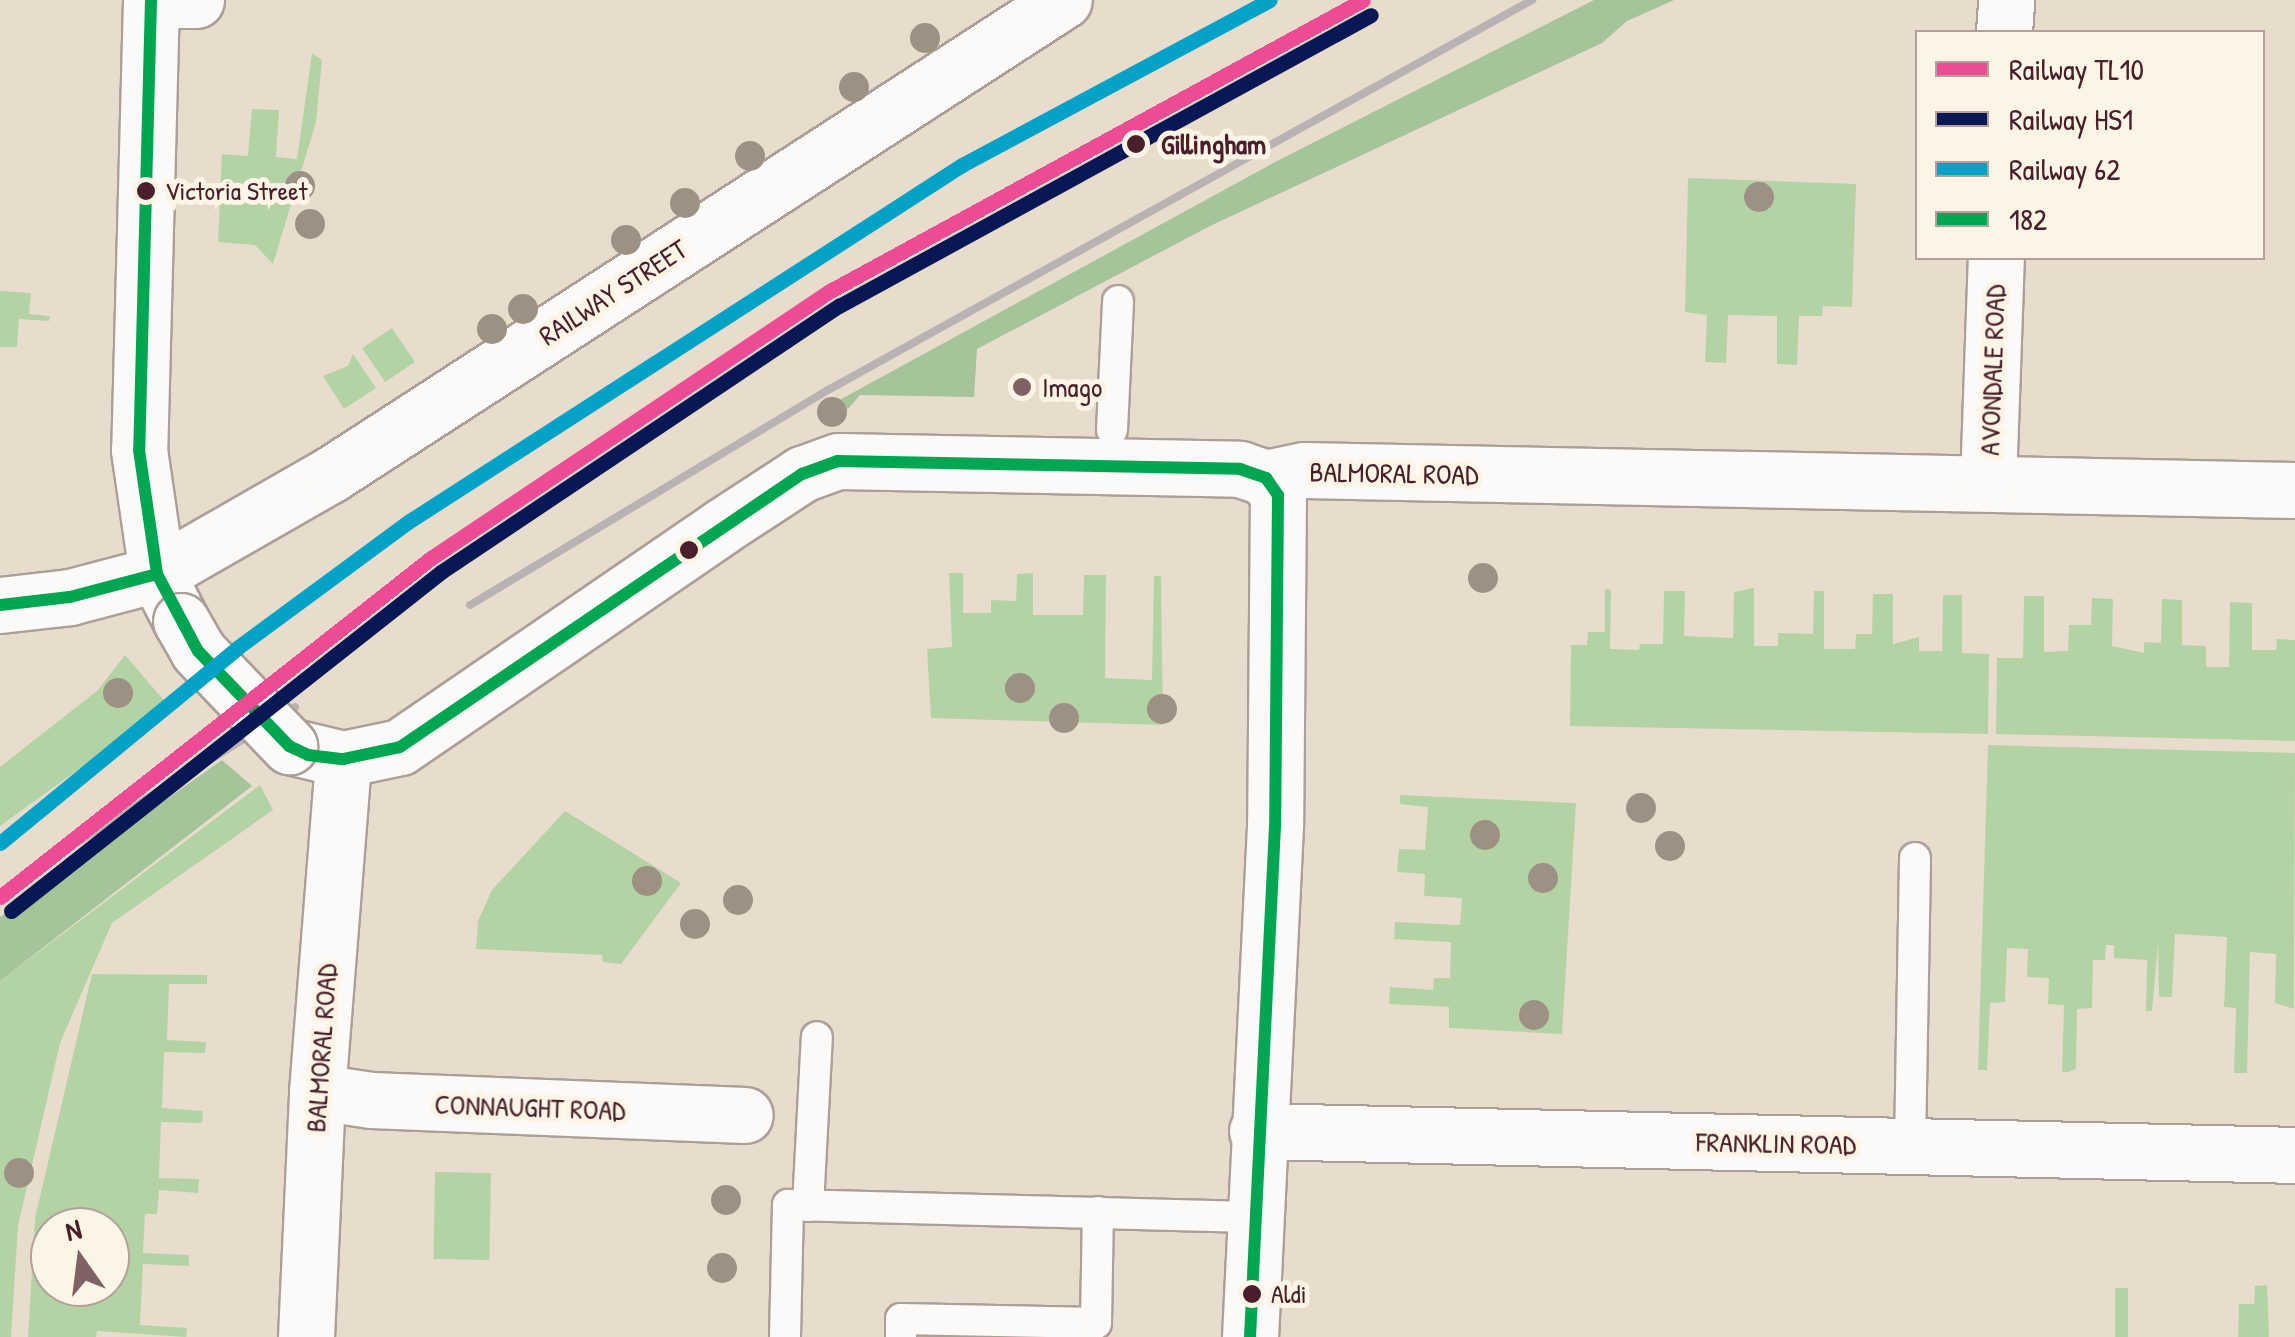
<!DOCTYPE html>
<html>
<head>
<meta charset="utf-8">
<style>
  body { margin:0 }
  #map { position:relative; width:2295px; height:1337px; overflow:hidden; background:#e8ddcd; font-family:"Patrick Hand",sans-serif }
  div>[style] { position:absolute }
  [style*='--x'] { left:calc(var(--x)*1px); top:calc(var(--y)*1px); width:calc(var(--w)*1px); rotate:calc(var(--a)*1deg) }
  .green>* { inset:0; background:#b4d3a4; transform-origin:0 0 }
  .forest>* { inset:0; background:#a5c49a }
  .roads { filter:drop-shadow(2px 0 #ac9f98) drop-shadow(-2px 0 #ac9f98) drop-shadow(0 2px #ac9f98) drop-shadow(0 -2px #ac9f98) }
  .service>* { height:30px; margin:-15px; padding:0 15px; transform-origin:15px; border-radius:15px; background:#fcfaf8 }
  .minor>* { height:55px; margin:-27.5px; padding:0 27.5px; transform-origin:27.5px; border-radius:27.5px; background:#fcfaf8 }
  .tertiary>* { height:55px; margin:-27.5px; padding:0 27.5px; transform-origin:27.5px; border-radius:27.5px; background:#fcfaf8 }
  .primary>* { height:55px; margin:-27.5px; padding:0 27.5px; transform-origin:27.5px; border-radius:27.5px; background:#fcfaf8 }
  .rail>* { height:8px; margin:-4px; padding:0 4px; transform-origin:4px; border-radius:4px; background:#b9b2b2 }
  .bridges { filter:drop-shadow(2px 0 #ac9f98) drop-shadow(-2px 0 #ac9f98) drop-shadow(0 2px #ac9f98) drop-shadow(0 -2px #ac9f98) }
  .primary-bridge>* { height:55px; margin:-27.5px; padding:0 27.5px; transform-origin:27.5px; border-radius:27.5px; background:#fcfaf8 }
  .bus-1>* { height:12px; margin:-6px; padding:0 6px; transform-origin:6px; border-radius:6px; background:#00a651 }
  .rail-1>* { height:15px; margin:-7.5px; padding:0 7.5px; transform-origin:7.5px; border-radius:7.5px; background:#ee4b95 }
  .rail-2>* { height:15px; margin:-7.5px; padding:0 7.5px; transform-origin:7.5px; border-radius:7.5px; background:#091855 }
  .rail-3>* { height:15px; margin:-7.5px; padding:0 7.5px; transform-origin:7.5px; border-radius:7.5px; background:#04a2c6 }
  .trees>* { width:30px; height:30px; margin:-15px; border-radius:50%; background:#9c9182 }
  .dots>* { width:28px; height:28px; translate:-50% -50%; box-sizing:border-box; border:5px solid #fcf5e5; border-radius:50% }
  span { translate:-50% -50%; white-space:nowrap; text-align:center; line-height:1.15; -webkit-text-stroke:10px #fcf5e5; paint-order:stroke }
  .bus-label { font-size:26px; color:#4a1f2b }
  .left { translate:0 -50%; text-align:left }
  .stop-label { font-size:28px; color:#4a1f2b; font-weight:700 }
  .street-label { font-size:28px; color:#4a1f2b }
  .poi-label { font-size:28px; color:#4a1f2b }
  .legend { position:absolute; left:1915px; top:30px; width:350px; height:230px; box-sizing:border-box; background:#fcf5e5; border:2px solid #b59f9b; margin:0; padding:12px 18px; list-style:none; font-size:30px; color:#4a1f2b }
  .legend li { display:flex; align-items:center; gap:20px; height:50px }
  .legend b { width:50px; border:2px solid #b59f9b }
  .north { position:absolute; left:30px; top:1207px; width:100px; height:100px; box-sizing:border-box; background:#fcf5e5; border:2px solid #b59f9b; border-radius:50%; rotate:346deg; font-size:28px; font-weight:700; line-height:40px; text-align:center; color:#4a1f2b }
  .north::after { content:''; display:block; margin:auto; width:35px; height:45px; background:#816264; clip-path:polygon(50% 0,100% 100%,50% 72%,0 100%) }
</style>
</head>
<body>
<div id="map">
  <div class="green">
    <i style="clip-path:polygon(312px 53px,322px 60px,316px 122px,273px 264px,255px 245px,218px 242px,222px 154px,248px 156px,252px 109px,279px 110px,276px 157px,297px 159px)"></i>
    <i style="clip-path:polygon(1688px 178px,1856px 184px,1852px 307px,1823px 306px,1822px 316px,1799px 316px,1797px 365px,1777px 364px,1777px 316px,1728px 315px,1726px 363px,1705px 362px,1707px 315px,1685px 312px)"></i>
    <i style="clip-path:polygon(0 291px,31px 293px,29px 314px,50px 316px,49px 321px,19px 319px,17px 347px,0 347px)"></i>
    <i style="left:392px;top:328px;width:41px;height:36px;rotate:56deg"></i>
    <i style="clip-path:polygon(353px 354px,376px 388px,344px 409px,323px 376px,348px 366px)"></i>
    <i style="clip-path:polygon(949px 573px,963px 573px,963px 613px,991px 613px,991px 600px,1016px 601px,1017px 574px,1033px 573px,1033px 615px,1083px 615px,1084px 575px,1106px 575px,1105px 678px,1152px 680px,1154px 576px,1161px 576px,1163px 725px,931px 718px,927px 649px,952px 647px)"></i>
    <i style="clip-path:polygon(1754px 588px,1754px 646px,1778px 646px,1778px 633px,1813px 634px,1814px 591px,1824px 591px,1824px 649px,1855px 649px,1856px 634px,1872px 634px,1873px 594px,1893px 594px,1893px 644px,1919px 637px,1919px 651px,1942px 651px,1943px 595px,1962px 595px,1962px 653px,1989px 654px,1988px 734px,1570px 726px,1571px 645px,1587px 645px,1588px 632px,1605px 632px,1605px 589px,1611px 590px,1610px 649px,1639px 650px,1640px 644px,1663px 644px,1664px 591px,1685px 591px,1684px 636px,1733px 638px,1734px 592px)"></i>
    <i style="clip-path:polygon(2024px 596px,2044px 596px,2044px 652px,2068px 651px,2069px 625px,2091px 625px,2092px 598px,2113px 599px,2112px 646px,2144px 653px,2144px 642px,2161px 643px,2162px 599px,2182px 600px,2182px 645px,2206px 646px,2206px 667px,2229px 667px,2230px 602px,2252px 603px,2252px 650px,2276px 650px,2277px 639px,2295px 640px,2295px 741px,1996px 734px,1997px 658px,2023px 658px)"></i>
    <i style="clip-path:polygon(125px 655px,168px 705px,0 826px,0 767px,98px 690px)"></i>
    <i style="clip-path:polygon(1988px 745px,2295px 753px,2294px 1009px,2275px 1003px,2276px 954px,2250px 952px,2247px 1073px,2234px 1073px,2236px 1008px,2224px 1007px,2227px 937px,2175px 934px,2172px 997px,2159px 997px,2158px 944px,2152px 1011px,2146px 1011px,2147px 960px,2114px 958px,2114px 945px,2106px 945px,2105px 960px,2093px 960px,2092px 1008px,2077px 1009px,2076px 1069px,2068px 1072px,2062px 1072px,2064px 1005px,2048px 1004px,2049px 978px,2027px 977px,2028px 949px,2007px 948px,2005px 1002px,1990px 1003px,1987px 1070px,1978px 1070px)"></i>
    <i style="clip-path:polygon(260px 785px,273px 810px,112px 923px,60px 1043px,18px 1226px,11px 1337px,0 1337px,0 981px)"></i>
    <i style="clip-path:polygon(1400px 795px,1576px 803px,1562px 1034px,1449px 1028px,1449px 1007px,1389px 1004px,1390px 987px,1433px 990px,1434px 978px,1450px 978px,1451px 942px,1394px 939px,1395px 922px,1460px 925px,1462px 898px,1424px 896px,1425px 874px,1397px 872px,1399px 849px,1425px 850px,1428px 807px,1400px 804px)"></i>
    <i style="clip-path:polygon(565px 811px,681px 883px,621px 964px,603px 962px,602px 955px,476px 949px,478px 921px,492px 890px)"></i>
    <i style="clip-path:polygon(evenodd,92px 974px,207px 975px,207px 984px,169px 984px,167px 1040px,206px 1042px,205px 1053px,164px 1052px,162px 1108px,203px 1111px,202px 1123px,161px 1122px,159px 1178px,199px 1179px,198px 1193px,159px 1190px,157px 1214px,145px 1214px,143px 1253px,189px 1255px,189px 1266px,143px 1264px,140px 1325px,187px 1328px,186px 1337px,97px 1331px,96px 1337px,28px 1337px,35px 1218px,92px 974px,50px 1227px,110px 1227px,110px 1287px,50px 1287px,50px 1227px)"></i>
    <i style="left:435px;top:1172px;width:56px;height:87px;rotate:1deg"></i>
    <i style="clip-path:polygon(2267px 1285px,2269px 1337px,2238px 1337px,2239px 1304px,2254px 1304px,2255px 1286px)"></i>
    <i style="left:2115px;top:1288px;width:13px;height:49px"></i>
  </div>
  <div class="forest">
    <i style="clip-path:polygon(1594px 0,1674px 0,1627px 21px,1602px 43px,1210px 226px,977px 349px,974px 397px,860px 395px,848px 409px,834px 403px,1277px 161px)"></i>
    <i style="clip-path:polygon(222px 760px,252px 786px,0 981px,0 917px)"></i>
  </div>
  <div class="roads">
    <div class="service">
      <i style="--x:1112;--y:430;--w:129;--a:-87.3"></i>
      <i style="--x:1910;--y:1147;--w:289;--a:-89"></i>
      <i style="--x:808;--y:1206;--w:169;--a:-87"></i>
      <i style="--x:785;--y:1337;--w:132;--a:-88.7"></i>
      <i style="--x:788;--y:1205;--w:467;--a:1.5"></i>
      <i style="--x:901;--y:1337;--w:18;--a:-90"></i>
      <i style="--x:901;--y:1319;--w:195;--a:1.2"></i>
      <i style="--x:1096;--y:1323;--w:111;--a:-89"></i>
    </div>
    <div class="minor">
      <i style="--x:154;--y:0;--w:42;--a:0"></i>
      <i style="--x:2004;--y:32;--w:32;--a:-86"></i>
      <i style="--x:1266;--y:478;--w:39;--a:-12"></i>
      <i style="--x:1304;--y:470;--w:991;--a:1.16"></i>
      <i style="--x:1988;--y:483;--w:225;--a:-88"></i>
      <i style="--x:317;--y:1092;--w:55;--a:8.4"></i>
      <i style="--x:371;--y:1100;--w:374;--a:2.3"></i>
      <i style="--x:1257;--y:1131;--w:1038;--a:1.32"></i>
      <i style="--x:306;--y:1337;--w:245;--a:-87.4"></i>
      <i style="--x:317;--y:1092;--w:334;--a:-85.5"></i>
    </div>
    <div class="tertiary">
      <i style="--x:157;--y:574;--w:199;--a:-29.8"></i>
      <i style="--x:330;--y:475;--w:874;--a:-32.91"></i>
    </div>
    <div class="primary">
      <i style="--x:151;--y:0;--w:450;--a:91.5"></i>
      <i style="--x:139;--y:450;--w:125;--a:81.7"></i>
      <i style="--x:157;--y:574;--w:53;--a:62.9"></i>
      <i style="--x:0;--y:605;--w:70;--a:-6.5"></i>
      <i style="--x:70;--y:597;--w:90;--a:-14.8"></i>
      <i style="--x:289;--y:746;--w:56;--a:13.5"></i>
      <i style="--x:343;--y:759;--w:58;--a:-11.9"></i>
      <i style="--x:400;--y:747;--w:389;--a:-34.4"></i>
      <i style="--x:721;--y:527;--w:97;--a:-33.2"></i>
      <i style="--x:802;--y:474;--w:38;--a:-20"></i>
      <i style="--x:838;--y:461;--w:402;--a:1.1"></i>
      <i style="--x:1240;--y:469;--w:28;--a:19"></i>
      <i style="--x:1266;--y:478;--w:21;--a:55"></i>
      <i style="--x:1278;--y:495;--w:331;--a:90.5"></i>
      <i style="--x:1275;--y:826;--w:512;--a:92.8"></i>
    </div>
  </div>
  <div class="rail">
    <i style="--x:470;--y:605;--w:420;--a:-31"></i>
    <i style="--x:830;--y:389;--w:803;--a:-28.99"></i>
    <i style="--x:29;--y:872;--w:313;--a:-31.8"></i>
  </div>
  <div class="bridges">
    <div class="primary-bridge">
      <i style="--x:181;--y:621;--w:34;--a:60"></i>
      <i style="--x:198;--y:651;--w:132;--a:46.2"></i>
    </div>
  </div>
  <div class="bus-1">
    <i style="--x:151;--y:0;--w:450;--a:91.5"></i>
    <i style="--x:139;--y:450;--w:125;--a:81.7"></i>
    <i style="--x:157;--y:574;--w:87;--a:62"></i>
    <i style="--x:198;--y:651;--w:132;--a:46.2"></i>
    <i style="--x:289;--y:746;--w:21;--a:25"></i>
    <i style="--x:308;--y:755;--w:35;--a:7"></i>
    <i style="--x:343;--y:759;--w:58;--a:-11.9"></i>
    <i style="--x:400;--y:747;--w:486;--a:-34.2"></i>
    <i style="--x:802;--y:474;--w:38;--a:-20"></i>
    <i style="--x:838;--y:461;--w:402;--a:1.1"></i>
    <i style="--x:1240;--y:469;--w:28;--a:19"></i>
    <i style="--x:1266;--y:478;--w:21;--a:55"></i>
    <i style="--x:1278;--y:495;--w:331;--a:90.5"></i>
    <i style="--x:1275;--y:826;--w:512;--a:92.8"></i>
    <i style="--x:0;--y:605;--w:70;--a:-6.5"></i>
    <i style="--x:70;--y:597;--w:90;--a:-14.8"></i>
  </div>
  <div class="rail-1">
    <i style="--x:0;--y:897;--w:548;--a:-38.19"></i>
    <i style="--x:431;--y:558;--w:480;--a:-33.8"></i>
    <i style="--x:830;--y:291;--w:607;--a:-28.63"></i>
  </div>
  <div class="rail-2">
    <i style="--x:11;--y:911;--w:548;--a:-38.25"></i>
    <i style="--x:441;--y:572;--w:479;--a:-33.8"></i>
    <i style="--x:839;--y:306;--w:606;--a:-28.68"></i>
  </div>
  <div class="rail-3">
    <i style="--x:0;--y:843;--w:307;--a:-39.4"></i>
    <i style="--x:237;--y:648;--w:212;--a:-36.4"></i>
    <i style="--x:408;--y:522;--w:659;--a:-32.8"></i>
    <i style="--x:962;--y:165;--w:349;--a:-28.2"></i>
  </div>
  <div class="trees">
    <i style="left:925px;top:38px"></i>
    <i style="left:854px;top:87px"></i>
    <i style="left:750px;top:156px"></i>
    <i style="left:300px;top:186px"></i>
    <i style="left:1759px;top:197px"></i>
    <i style="left:685px;top:203px"></i>
    <i style="left:310px;top:224px"></i>
    <i style="left:626px;top:240px"></i>
    <i style="left:523px;top:309px"></i>
    <i style="left:492px;top:329px"></i>
    <i style="left:832px;top:412px"></i>
    <i style="left:1483px;top:578px"></i>
    <i style="left:1020px;top:688px"></i>
    <i style="left:118px;top:693px"></i>
    <i style="left:1162px;top:709px"></i>
    <i style="left:1064px;top:718px"></i>
    <i style="left:1641px;top:808px"></i>
    <i style="left:1485px;top:835px"></i>
    <i style="left:1670px;top:846px"></i>
    <i style="left:1543px;top:878px"></i>
    <i style="left:647px;top:881px"></i>
    <i style="left:738px;top:900px"></i>
    <i style="left:695px;top:924px"></i>
    <i style="left:1534px;top:1015px"></i>
    <i style="left:19px;top:1173px"></i>
    <i style="left:726px;top:1200px"></i>
    <i style="left:722px;top:1268px"></i>
  </div>
  <div class="dots">
    <i style="left:1136px;top:144px;background:#4a1f2b"></i>
    <i style="left:146px;top:191px;background:#4a1f2b"></i>
    <i style="left:1022px;top:387px;background:#816264"></i>
    <i style="left:689px;top:550px;background:#4a1f2b"></i>
    <i style="left:1252px;top:1294px;background:#4a1f2b"></i>
  </div>
  <div class="bus-label">
    <span class="left" style="left:165px;top:191px">Victoria Street</span>
    <span class="left" style="left:1271px;top:1294px">Aldi</span>
  </div>
  <div class="stop-label">
    <span class="left" style="left:1161px;top:144px">Gillingham</span>
  </div>
  <div class="street-label">
    <span style="left:613px;top:292px;rotate:-33deg">RAILWAY STREET</span>
    <span style="left:1992px;top:370px;rotate:-88deg">AVONDALE ROAD</span>
    <span style="left:1394px;top:473px;rotate:1deg">BALMORAL ROAD</span>
    <span style="left:321px;top:1048px;rotate:-86deg">BALMORAL ROAD</span>
    <span style="left:530px;top:1107px;rotate:2deg">CONNAUGHT ROAD</span>
    <span style="left:1776px;top:1143px;rotate:1deg">FRANKLIN ROAD</span>
  </div>
  <div class="poi-label">
    <span class="left" style="left:1042px;top:387px">Imago</span>
  </div>
  <ul class="legend">
  <li><b style="height:12px;background:#ee4b95"></b>Railway TL10</li>
  <li><b style="height:12px;background:#091855"></b>Railway HS1</li>
  <li><b style="height:12px;background:#04a2c6"></b>Railway 62</li>
  <li><b style="height:12px;background:#00a651"></b>182</li>
  </ul>
  <div class="north">N</div>
</div>
</body>
</html>
